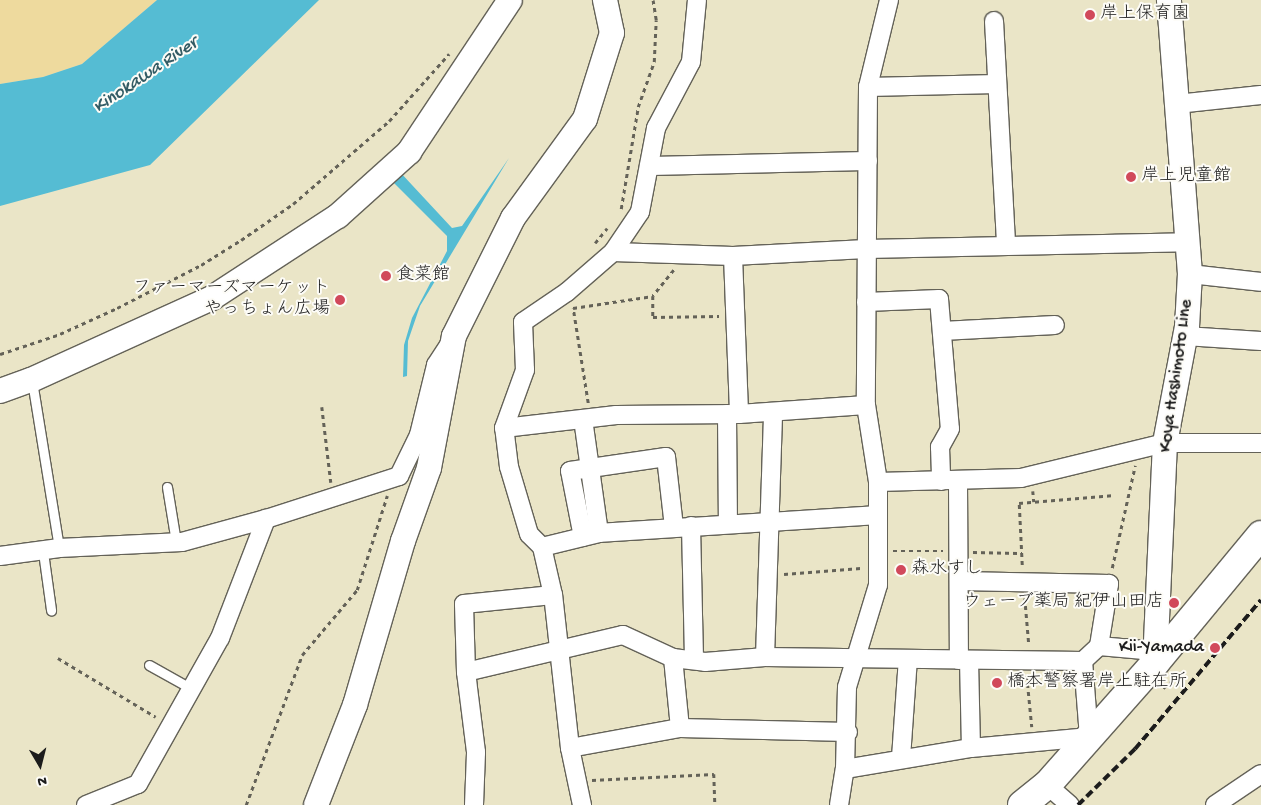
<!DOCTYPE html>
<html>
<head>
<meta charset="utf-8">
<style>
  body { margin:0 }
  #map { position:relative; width:1261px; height:805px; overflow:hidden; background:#eae5c7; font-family:"Gochi Hand","Klee One",sans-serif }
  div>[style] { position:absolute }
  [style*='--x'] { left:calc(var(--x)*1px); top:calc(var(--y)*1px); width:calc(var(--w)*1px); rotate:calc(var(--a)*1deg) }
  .sand>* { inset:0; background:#eeda9e }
  .water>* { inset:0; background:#55bcd3 }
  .path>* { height:2.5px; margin-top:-1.25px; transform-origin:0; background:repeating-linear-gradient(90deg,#646258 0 4px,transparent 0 8px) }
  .roads { filter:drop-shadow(1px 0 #646258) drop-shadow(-1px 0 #646258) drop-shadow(0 1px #646258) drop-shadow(0 -1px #646258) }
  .lane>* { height:9px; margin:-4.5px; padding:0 4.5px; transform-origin:4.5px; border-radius:4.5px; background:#fff }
  .street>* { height:18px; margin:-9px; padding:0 9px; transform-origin:9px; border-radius:9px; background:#fff }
  .secondary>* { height:24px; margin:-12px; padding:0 12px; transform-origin:12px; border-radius:12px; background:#fff }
  .highway>* { height:28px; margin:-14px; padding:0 14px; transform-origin:14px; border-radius:14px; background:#fff }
  .rail>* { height:4px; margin-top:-2px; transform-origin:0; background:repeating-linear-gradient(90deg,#1c1c1c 0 8px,transparent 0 12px) }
  .dots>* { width:14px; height:14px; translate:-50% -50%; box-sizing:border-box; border:2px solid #fdfcf7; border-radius:50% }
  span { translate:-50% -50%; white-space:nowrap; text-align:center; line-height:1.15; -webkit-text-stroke:4px #fdfcf7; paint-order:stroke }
  .poi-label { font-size:18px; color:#1c1c1c }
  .left { translate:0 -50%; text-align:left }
  .right { translate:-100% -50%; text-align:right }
  .street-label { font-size:18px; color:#1c1c1c }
  .water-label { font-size:19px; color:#335c65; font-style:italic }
  .north { position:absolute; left:15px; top:740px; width:50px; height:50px; -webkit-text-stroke:4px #fdfcf7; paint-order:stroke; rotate:172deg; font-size:14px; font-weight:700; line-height:20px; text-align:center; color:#1c1c1c }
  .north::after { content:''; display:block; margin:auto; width:18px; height:22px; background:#1c1c1c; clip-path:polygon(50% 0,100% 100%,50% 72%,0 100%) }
</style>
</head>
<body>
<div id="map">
  <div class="sand">
    <i style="clip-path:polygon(0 0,157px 0,82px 64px,43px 77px,0 84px)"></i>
  </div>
  <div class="water">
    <i style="clip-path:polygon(157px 0,319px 0,150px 165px,0 206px,0 84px,43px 77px,82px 64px)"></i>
    <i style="clip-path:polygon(509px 158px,420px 306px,408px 341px,407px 376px,403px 377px,404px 345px,412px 318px,447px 251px,447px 236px,390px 179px,399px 171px,452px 228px,462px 226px)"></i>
  </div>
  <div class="path">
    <i style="--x:621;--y:209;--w:103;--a:-80.5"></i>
    <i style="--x:638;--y:107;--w:48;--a:-70.4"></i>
    <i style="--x:654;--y:62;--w:42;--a:-87.3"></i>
    <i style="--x:656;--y:20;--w:20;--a:-99"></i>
    <i style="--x:595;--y:243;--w:19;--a:-51"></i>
    <i style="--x:674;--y:270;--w:33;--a:129"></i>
    <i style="--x:653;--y:296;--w:21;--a:90"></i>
    <i style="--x:653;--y:317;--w:66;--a:-0.9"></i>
    <i style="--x:0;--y:354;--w:63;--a:-18.4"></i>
    <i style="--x:60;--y:334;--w:63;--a:-24.5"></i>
    <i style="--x:117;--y:308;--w:94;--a:-27.1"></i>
    <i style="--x:201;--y:265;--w:47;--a:-32"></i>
    <i style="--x:241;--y:240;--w:63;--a:-34.7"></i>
    <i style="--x:293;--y:204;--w:127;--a:-40.8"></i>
    <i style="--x:389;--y:121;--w:90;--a:-48.2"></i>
    <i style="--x:588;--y:403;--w:96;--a:-99"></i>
    <i style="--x:573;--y:308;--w:81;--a:-8.5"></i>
    <i style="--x:322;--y:407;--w:76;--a:83.2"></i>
    <i style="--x:1033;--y:491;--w:11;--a:85"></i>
    <i style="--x:893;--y:551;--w:50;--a:0"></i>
    <i style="--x:973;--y:552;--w:49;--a:1.2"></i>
    <i style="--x:1022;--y:565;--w:62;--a:-92.8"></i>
    <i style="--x:1019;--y:503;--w:96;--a:-4.8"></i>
    <i style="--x:1112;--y:568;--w:105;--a:-77.3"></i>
    <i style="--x:784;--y:574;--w:77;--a:-4.5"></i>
    <i style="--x:1025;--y:598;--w:47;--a:85.1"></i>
    <i style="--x:58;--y:658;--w:114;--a:31"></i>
    <i style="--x:1027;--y:676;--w:51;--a:84.4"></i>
    <i style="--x:1163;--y:688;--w:31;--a:-38"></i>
    <i style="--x:592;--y:780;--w:122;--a:-2.8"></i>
    <i style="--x:714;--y:774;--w:31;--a:88"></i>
    <i style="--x:246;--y:805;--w:160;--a:-69.5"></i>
    <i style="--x:302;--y:655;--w:85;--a:-49.8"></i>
    <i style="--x:357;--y:590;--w:99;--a:-72.3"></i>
  </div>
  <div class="roads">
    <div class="lane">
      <i style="--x:32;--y:381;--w:169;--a:80.8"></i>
      <i style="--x:167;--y:487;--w:56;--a:80.7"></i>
      <i style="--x:43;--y:552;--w:59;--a:82.1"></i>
      <i style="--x:149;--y:665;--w:49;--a:29.2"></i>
    </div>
    <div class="street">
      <i style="--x:889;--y:0;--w:89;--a:103.6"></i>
      <i style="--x:868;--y:87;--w:318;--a:90.4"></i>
      <i style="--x:866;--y:405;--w:78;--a:81.1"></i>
      <i style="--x:878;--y:482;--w:103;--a:90"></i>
      <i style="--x:878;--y:585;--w:107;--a:106.9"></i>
      <i style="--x:847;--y:687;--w:82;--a:91.4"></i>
      <i style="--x:845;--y:769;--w:128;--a:-9.5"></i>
      <i style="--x:971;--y:748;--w:119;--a:-5.3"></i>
      <i style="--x:1089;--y:737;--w:76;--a:-94.5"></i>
      <i style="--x:994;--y:21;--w:225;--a:86.9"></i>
      <i style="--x:868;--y:87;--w:129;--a:-1.3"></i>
      <i style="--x:1177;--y:104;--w:84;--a:-6.1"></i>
      <i style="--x:649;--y:166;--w:219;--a:-1.3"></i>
      <i style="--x:613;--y:252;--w:120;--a:1.9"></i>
      <i style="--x:733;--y:256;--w:133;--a:-3"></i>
      <i style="--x:866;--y:249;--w:322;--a:-1.2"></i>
      <i style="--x:733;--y:256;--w:158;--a:87.8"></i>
      <i style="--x:1190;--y:274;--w:71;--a:6.4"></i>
      <i style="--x:866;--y:302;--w:73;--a:-2.4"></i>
      <i style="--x:939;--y:299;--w:130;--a:85.2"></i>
      <i style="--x:950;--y:429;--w:21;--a:119"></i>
      <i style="--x:940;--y:447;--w:34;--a:88"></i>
      <i style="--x:942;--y:331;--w:113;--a:-3"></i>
      <i style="--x:1185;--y:336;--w:76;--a:3.8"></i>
      <i style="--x:727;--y:414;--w:109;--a:89.5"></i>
      <i style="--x:583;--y:419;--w:115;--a:82"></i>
      <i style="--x:504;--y:428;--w:113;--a:-6.6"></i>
      <i style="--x:616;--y:415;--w:123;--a:-0.5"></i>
      <i style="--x:739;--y:414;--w:127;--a:-4.1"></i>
      <i style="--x:958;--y:481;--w:179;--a:89.7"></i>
      <i style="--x:878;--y:482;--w:143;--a:-1.6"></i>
      <i style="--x:1021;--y:478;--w:148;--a:-13.7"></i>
      <i style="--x:1165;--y:443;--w:96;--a:0"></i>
      <i style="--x:691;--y:526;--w:134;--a:88.7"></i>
      <i style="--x:583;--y:537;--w:67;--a:-101.1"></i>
      <i style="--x:570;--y:471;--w:97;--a:-8.3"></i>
      <i style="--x:666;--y:457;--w:70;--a:83.5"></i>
      <i style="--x:542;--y:547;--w:59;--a:-13.8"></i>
      <i style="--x:599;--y:533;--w:279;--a:-3.7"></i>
      <i style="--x:0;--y:556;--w:60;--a:-7.7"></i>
      <i style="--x:59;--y:548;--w:123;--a:-2.8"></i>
      <i style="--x:182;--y:542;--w:87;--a:-15.3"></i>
      <i style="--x:266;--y:519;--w:140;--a:-17.9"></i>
      <i style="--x:399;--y:476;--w:46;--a:-64"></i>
      <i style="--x:419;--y:435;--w:72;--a:-76.3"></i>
      <i style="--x:436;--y:365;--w:24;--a:-57"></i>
      <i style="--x:1099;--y:646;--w:45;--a:5.1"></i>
      <i style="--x:1144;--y:650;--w:17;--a:50"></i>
      <i style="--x:765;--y:657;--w:245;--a:-88.1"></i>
      <i style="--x:673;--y:658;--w:70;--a:84.3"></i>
      <i style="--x:969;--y:660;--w:88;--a:88.7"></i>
      <i style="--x:466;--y:672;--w:68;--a:-91.7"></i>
      <i style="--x:464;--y:604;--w:89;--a:-5.8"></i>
      <i style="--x:570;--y:748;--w:112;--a:-10.3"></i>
      <i style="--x:680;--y:728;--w:168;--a:1.4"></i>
      <i style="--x:901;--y:758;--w:99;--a:-86"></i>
      <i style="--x:1047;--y:785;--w:30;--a:41"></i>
      <i style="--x:86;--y:805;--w:56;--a:-22"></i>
      <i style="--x:138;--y:784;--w:167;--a:-60.7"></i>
      <i style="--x:220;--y:638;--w:128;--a:-68.9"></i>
      <i style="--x:474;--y:805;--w:53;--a:-87.8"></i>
      <i style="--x:476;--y:752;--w:81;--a:-97.1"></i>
      <i style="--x:466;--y:672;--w:161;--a:-13.3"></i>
      <i style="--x:623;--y:635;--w:55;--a:24.7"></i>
      <i style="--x:673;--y:658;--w:32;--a:7"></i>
      <i style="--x:705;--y:662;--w:60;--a:-4.8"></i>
      <i style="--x:765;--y:657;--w:318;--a:0.7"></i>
      <i style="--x:1083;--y:661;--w:22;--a:-43"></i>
      <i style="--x:1099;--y:646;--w:63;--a:-80.8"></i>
      <i style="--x:1109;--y:584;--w:150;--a:-178.9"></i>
      <i style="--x:582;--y:805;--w:58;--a:-101.9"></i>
      <i style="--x:570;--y:748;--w:154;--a:-96.3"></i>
      <i style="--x:553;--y:595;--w:49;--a:-102.9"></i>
      <i style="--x:542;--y:547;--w:18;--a:-135"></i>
      <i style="--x:529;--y:534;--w:70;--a:-106.6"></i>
      <i style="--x:509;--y:467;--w:39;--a:-97"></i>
      <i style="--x:504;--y:428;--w:62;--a:-70.1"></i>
      <i style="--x:525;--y:370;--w:48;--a:-92.4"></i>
      <i style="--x:523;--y:322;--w:53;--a:-34.3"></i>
      <i style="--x:567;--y:292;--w:61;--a:-41"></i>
      <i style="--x:613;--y:252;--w:48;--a:-56"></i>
      <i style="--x:640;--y:212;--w:86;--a:-79.2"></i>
      <i style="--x:656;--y:128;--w:75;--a:-62.1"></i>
      <i style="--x:691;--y:62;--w:62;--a:-84.5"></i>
      <i style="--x:839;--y:805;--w:36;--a:-81"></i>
      <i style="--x:1215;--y:805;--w:55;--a:-34"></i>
    </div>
    <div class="secondary">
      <i style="--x:0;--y:391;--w:33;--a:-20"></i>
      <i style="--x:31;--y:380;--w:199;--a:-24.4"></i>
      <i style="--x:212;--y:298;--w:150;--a:-33.1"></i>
      <i style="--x:338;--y:216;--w:96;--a:-42"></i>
      <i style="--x:409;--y:152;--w:182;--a:-56.4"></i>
      <i style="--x:1155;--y:663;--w:220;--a:-87.4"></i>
      <i style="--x:1165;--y:443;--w:118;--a:-79.3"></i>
      <i style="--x:1187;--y:327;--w:53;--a:-86.8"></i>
      <i style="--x:1190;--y:274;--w:275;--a:-94.4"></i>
      <i style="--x:316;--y:805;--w:107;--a:-68.7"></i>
      <i style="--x:355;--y:705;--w:171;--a:-73.7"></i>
      <i style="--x:403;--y:541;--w:77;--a:-70.4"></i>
      <i style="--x:429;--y:468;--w:134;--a:-79.3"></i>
      <i style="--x:454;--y:336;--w:132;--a:-63.4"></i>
      <i style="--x:513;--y:218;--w:122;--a:-54"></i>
      <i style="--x:585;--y:119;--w:90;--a:-72.6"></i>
      <i style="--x:612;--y:33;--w:34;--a:-102"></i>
    </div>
    <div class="highway">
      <i style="--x:1022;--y:805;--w:32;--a:-39"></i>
      <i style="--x:1047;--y:785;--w:163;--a:-48.5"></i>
      <i style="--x:1155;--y:663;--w:166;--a:-50.4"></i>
    </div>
  </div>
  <div class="rail">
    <i style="--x:1078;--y:805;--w:80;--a:-44.5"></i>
    <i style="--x:1135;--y:749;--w:195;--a:-49.8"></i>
  </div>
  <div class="dots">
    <i style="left:1090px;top:15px;background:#d1495b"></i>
    <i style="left:1131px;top:177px;background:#d1495b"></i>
    <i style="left:386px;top:276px;background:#d1495b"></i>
    <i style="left:340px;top:300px;background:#d1495b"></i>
    <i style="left:901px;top:570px;background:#d1495b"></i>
    <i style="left:1174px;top:603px;background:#d1495b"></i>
    <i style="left:1215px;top:648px;background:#d1495b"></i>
    <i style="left:997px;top:683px;background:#d1495b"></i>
  </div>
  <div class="poi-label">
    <span class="left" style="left:1100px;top:15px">岸上保育園</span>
    <span class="left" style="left:1141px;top:177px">岸上児童館</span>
    <span class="left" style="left:396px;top:276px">食菜館</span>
    <span class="right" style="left:330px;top:300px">ファーマーズマーケット<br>やっちょん広場</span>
    <span class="left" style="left:911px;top:570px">森水すし</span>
    <span class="right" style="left:1164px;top:603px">ウェーブ薬局 紀伊山田店</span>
    <span class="right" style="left:1204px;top:648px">Kii-Yamada</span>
    <span class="left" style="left:1007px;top:683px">橋本警察署岸上駐在所</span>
  </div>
  <div class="street-label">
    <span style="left:1177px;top:376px;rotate:-82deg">Koya Hashimoto Line</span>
  </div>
  <div class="water-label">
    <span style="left:146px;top:76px;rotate:-34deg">Kinokawa River</span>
  </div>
  <div class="north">N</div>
</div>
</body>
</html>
